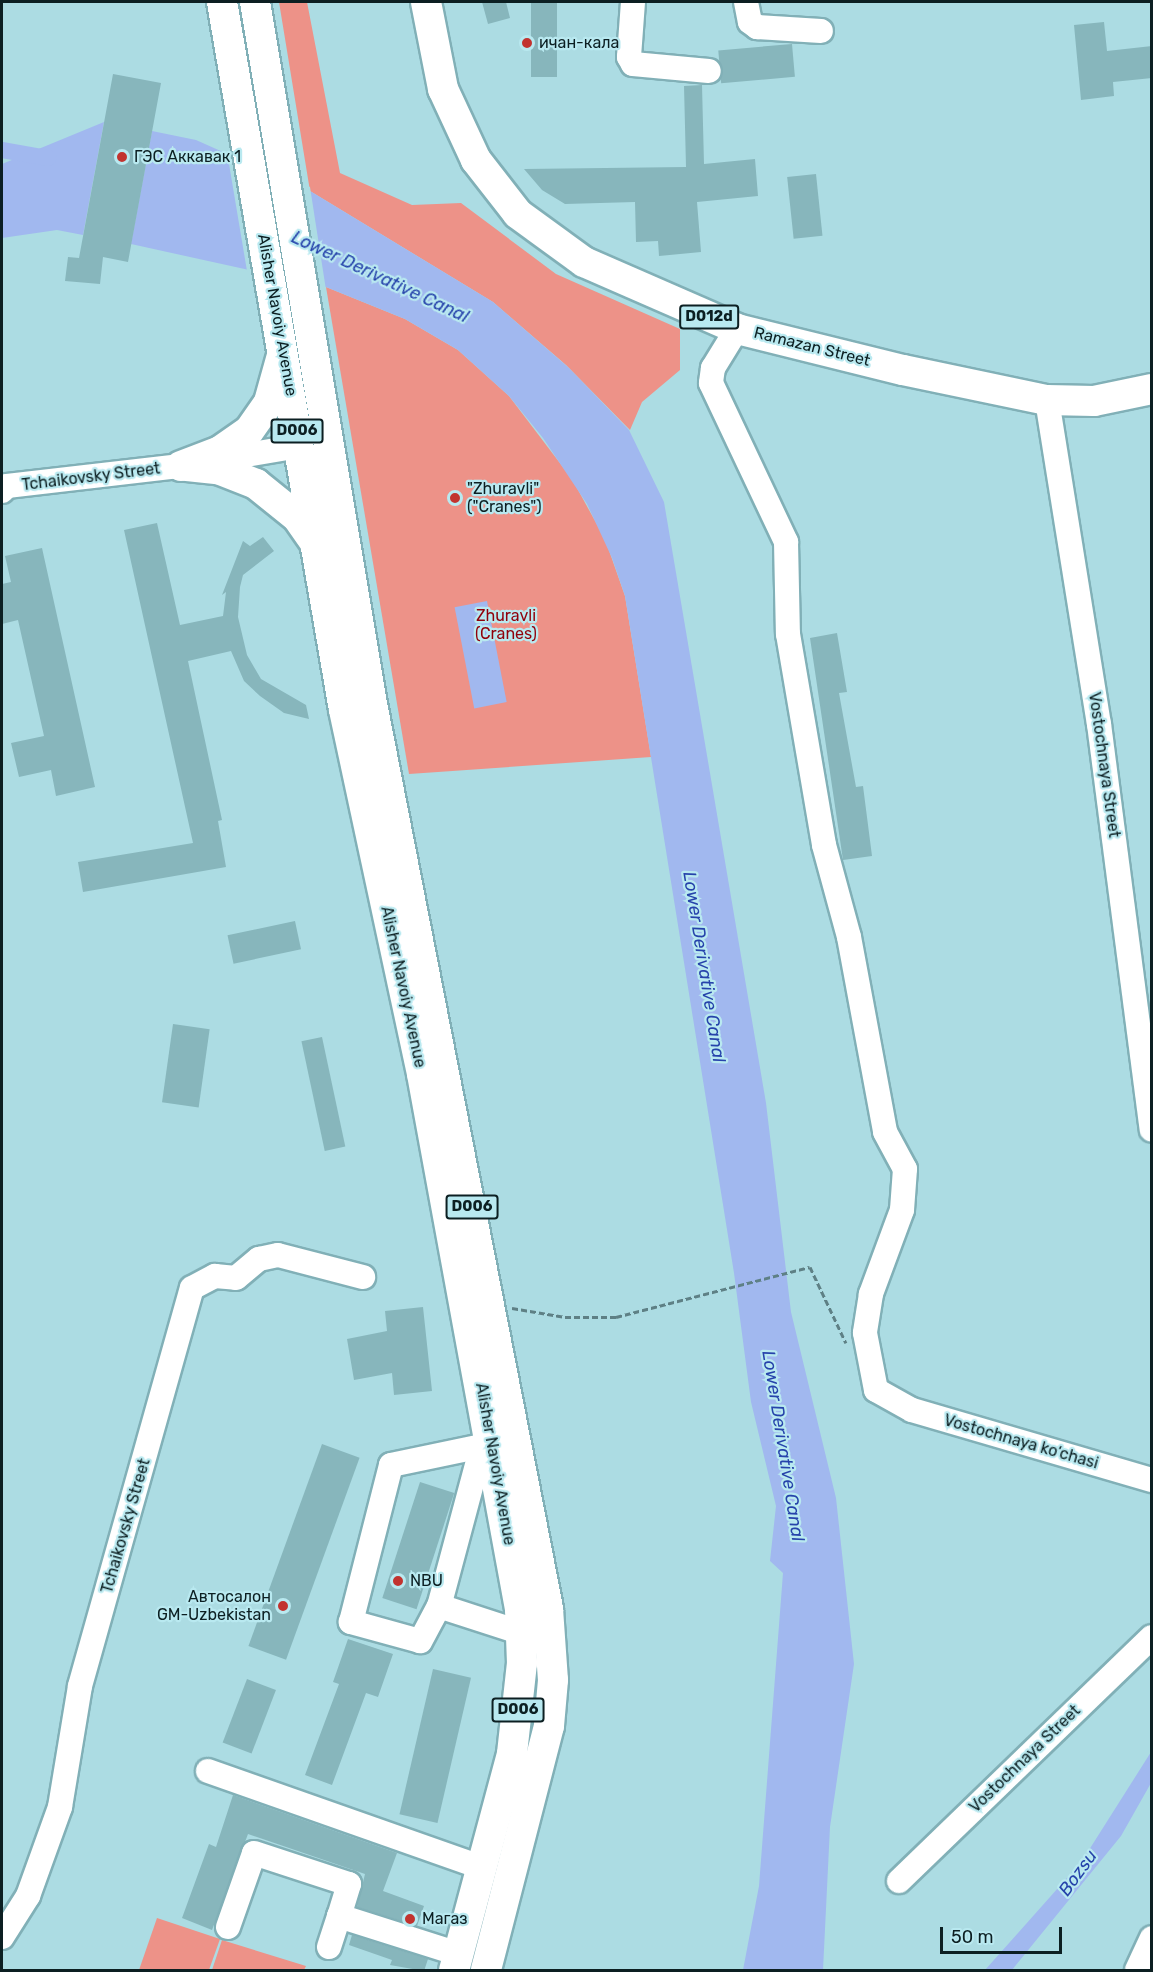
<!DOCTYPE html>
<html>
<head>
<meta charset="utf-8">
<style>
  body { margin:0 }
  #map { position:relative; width:1153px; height:1972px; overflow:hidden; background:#acdce3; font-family:Rubik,sans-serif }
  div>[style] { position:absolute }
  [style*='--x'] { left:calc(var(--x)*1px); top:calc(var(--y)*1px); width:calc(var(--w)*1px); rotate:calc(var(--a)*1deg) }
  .green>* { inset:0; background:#ed9288 }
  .water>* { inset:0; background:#a1b8ef; transform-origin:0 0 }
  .pier>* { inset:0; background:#acdce3 }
  .canal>* { height:16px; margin:-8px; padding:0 8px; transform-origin:8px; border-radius:8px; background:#a1b8ef }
  .building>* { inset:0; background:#87b6bc; transform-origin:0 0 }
  .path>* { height:3px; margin-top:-1.5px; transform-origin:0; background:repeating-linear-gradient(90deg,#5e8085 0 6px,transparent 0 9px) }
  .roads { filter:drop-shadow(2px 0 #81b0b7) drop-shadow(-2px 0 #81b0b7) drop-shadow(0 2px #81b0b7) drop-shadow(0 -2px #81b0b7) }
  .minor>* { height:24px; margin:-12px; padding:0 12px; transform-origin:12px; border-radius:12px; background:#fff }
  .major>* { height:30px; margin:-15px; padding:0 15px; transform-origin:15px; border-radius:15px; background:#fff }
  .dots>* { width:16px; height:16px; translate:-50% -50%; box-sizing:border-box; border:3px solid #b9e9f0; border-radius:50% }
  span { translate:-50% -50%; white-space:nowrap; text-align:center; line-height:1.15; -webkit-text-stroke:4.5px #b9e9f0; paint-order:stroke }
  .shield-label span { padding:2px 4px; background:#b9e9f0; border:2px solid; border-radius:4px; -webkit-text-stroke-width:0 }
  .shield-label { font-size:15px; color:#0c1f22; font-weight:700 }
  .poi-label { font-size:16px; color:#0c1f22 }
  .left { translate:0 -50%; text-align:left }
  .right { translate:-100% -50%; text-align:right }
  .street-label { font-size:16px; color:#0c1f22 }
  .park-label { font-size:16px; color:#91000b }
  .water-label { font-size:18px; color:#2643ab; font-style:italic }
  .frame { position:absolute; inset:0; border:3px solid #0c1f22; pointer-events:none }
  .scale { position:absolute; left:940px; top:1927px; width:122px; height:27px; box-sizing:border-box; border:3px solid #0c1f22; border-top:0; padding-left:8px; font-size:18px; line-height:21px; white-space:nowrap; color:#0c1f22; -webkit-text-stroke:4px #b9e9f0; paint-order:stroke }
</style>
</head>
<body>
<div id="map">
  <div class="green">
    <i style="clip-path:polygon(279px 2px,307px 2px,340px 173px,412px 205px,461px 203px,556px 274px,680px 329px,680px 370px,642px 402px,630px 430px,566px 365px,493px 302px,310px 191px)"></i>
    <i style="clip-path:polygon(326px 287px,405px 319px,458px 350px,509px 396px,572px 479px,605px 539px,625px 596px,651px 757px,409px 774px)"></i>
    <i style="clip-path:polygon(157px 1918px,220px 1939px,209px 1970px,139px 1970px)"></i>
    <i style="clip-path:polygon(222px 1940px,306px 1966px,304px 1970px,212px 1970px)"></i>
  </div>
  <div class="water">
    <i style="clip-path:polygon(104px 122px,83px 235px,57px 230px,2px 238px,2px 164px)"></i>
    <i style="clip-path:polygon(152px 131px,196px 140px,310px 191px,493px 302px,569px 368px,629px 430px,664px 502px,766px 1103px,791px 1312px,836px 1498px,854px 1664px,830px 1827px,823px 1970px,743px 1970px,759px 1886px,783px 1573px,770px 1561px,776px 1506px,751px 1402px,734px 1273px,625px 596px,612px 558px,587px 504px,543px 438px,509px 396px,458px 350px,405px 319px,326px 287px,131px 244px)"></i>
    <i style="left:487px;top:601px;width:103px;height:33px;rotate:79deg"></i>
    <i style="clip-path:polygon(1151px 1752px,1151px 1783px,1121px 1836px,1012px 1970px,985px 1970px,1082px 1861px)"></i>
  </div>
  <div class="pier">
    <i style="clip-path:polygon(227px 152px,310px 187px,326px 290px,247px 271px)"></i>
  </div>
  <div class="canal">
    <i style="--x:2;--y:150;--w:47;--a:9.9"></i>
  </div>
  <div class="building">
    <i style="clip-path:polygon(482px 2px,506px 2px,510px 18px,488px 24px)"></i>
    <i style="left:531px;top:2px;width:26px;height:75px"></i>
    <i style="clip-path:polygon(1104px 22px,1107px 51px,1152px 46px,1152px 78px,1113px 82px,1114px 96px,1081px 100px,1074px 25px)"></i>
    <i style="left:792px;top:44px;width:33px;height:74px;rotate:85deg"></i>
    <i style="clip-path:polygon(113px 74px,161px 83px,128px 262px,103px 257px,100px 284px,65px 281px,68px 257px,79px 258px)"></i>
    <i style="clip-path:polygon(702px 85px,704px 164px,755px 159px,758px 196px,697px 202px,701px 252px,659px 256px,658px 241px,636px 242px,635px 202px,565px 204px,542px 190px,524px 169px,686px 167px,684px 86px)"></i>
    <i style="left:816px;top:174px;width:62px;height:29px;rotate:84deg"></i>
    <i style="clip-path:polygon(157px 523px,180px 625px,223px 616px,226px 592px,222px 595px,243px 541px,250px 546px,263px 537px,274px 551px,243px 575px,240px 587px,238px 617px,247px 655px,261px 679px,306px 705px,309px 719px,284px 713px,260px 696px,244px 681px,231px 651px,188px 661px,222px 820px,218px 821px,226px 867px,83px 892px,78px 862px,193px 843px,124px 530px)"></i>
    <i style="clip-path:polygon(42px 548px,95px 787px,56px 796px,51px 770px,19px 777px,11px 743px,44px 736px,18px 620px,2px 624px,2px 584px,11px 582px,5px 556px)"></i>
    <i style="clip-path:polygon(837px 633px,847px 692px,839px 693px,856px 787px,863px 786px,872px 856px,843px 860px,810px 638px)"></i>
    <i style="left:295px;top:921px;width:29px;height:69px;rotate:78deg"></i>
    <i style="left:173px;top:1024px;width:37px;height:79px;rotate:8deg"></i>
    <i style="left:322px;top:1037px;width:112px;height:21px;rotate:78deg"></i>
    <i style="clip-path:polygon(423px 1307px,432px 1391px,394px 1395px,392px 1373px,354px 1380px,347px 1339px,387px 1331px,385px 1311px)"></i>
    <i style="left:322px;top:1444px;width:40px;height:215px;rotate:20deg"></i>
    <i style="left:420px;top:1482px;width:36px;height:122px;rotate:18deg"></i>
    <i style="clip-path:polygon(348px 1639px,393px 1654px,378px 1697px,366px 1693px,332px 1785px,305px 1775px,339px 1684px,333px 1682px)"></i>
    <i style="left:433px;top:1669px;width:39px;height:149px;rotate:13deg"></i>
    <i style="left:247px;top:1679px;width:31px;height:68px;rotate:21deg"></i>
    <i style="clip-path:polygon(233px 1795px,397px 1853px,383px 1891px,424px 1906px,417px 1926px,357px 1907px,365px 1874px,248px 1834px,212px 1930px,182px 1918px,209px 1844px,216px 1847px)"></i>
    <i style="clip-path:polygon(352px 1935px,428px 1959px,424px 1971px,390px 1965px,392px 1960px,349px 1945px)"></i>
  </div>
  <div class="path">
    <i style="--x:512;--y:1308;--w:54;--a:9.6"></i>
    <i style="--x:565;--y:1317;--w:51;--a:0"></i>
    <i style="--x:616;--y:1317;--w:200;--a:-14.5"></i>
    <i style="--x:810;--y:1267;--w:84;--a:64.7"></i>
  </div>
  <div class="roads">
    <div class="minor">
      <i style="--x:633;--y:2;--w:55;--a:94.2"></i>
      <i style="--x:629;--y:57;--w:8;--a:60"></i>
      <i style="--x:633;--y:64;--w:76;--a:5.3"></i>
      <i style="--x:746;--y:2;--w:20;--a:79"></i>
      <i style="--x:750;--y:22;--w:9;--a:36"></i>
      <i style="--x:757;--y:27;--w:64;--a:3.6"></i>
      <i style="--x:737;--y:329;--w:46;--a:121.6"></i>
      <i style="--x:713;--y:368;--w:15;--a:98"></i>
      <i style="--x:711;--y:383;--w:176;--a:64.7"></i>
      <i style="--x:786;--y:542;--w:92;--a:88.8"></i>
      <i style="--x:788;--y:634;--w:214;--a:80.3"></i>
      <i style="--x:824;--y:845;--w:95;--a:74.8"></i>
      <i style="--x:849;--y:937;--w:198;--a:79.5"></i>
      <i style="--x:885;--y:1132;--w:42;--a:61.6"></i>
      <i style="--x:905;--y:1169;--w:41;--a:94.2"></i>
      <i style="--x:902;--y:1210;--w:90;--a:110.3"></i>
      <i style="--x:871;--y:1294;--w:39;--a:99"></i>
      <i style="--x:865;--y:1333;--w:58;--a:79.1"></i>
      <i style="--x:876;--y:1390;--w:41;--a:29.1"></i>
      <i style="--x:912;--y:1410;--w:250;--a:16.3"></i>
      <i style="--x:1047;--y:400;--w:328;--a:80.9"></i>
      <i style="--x:1099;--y:724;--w:409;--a:82.6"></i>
      <i style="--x:2;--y:491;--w:7;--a:-45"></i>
      <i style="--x:7;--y:486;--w:175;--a:-6.6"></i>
      <i style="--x:181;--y:466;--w:120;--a:-9.6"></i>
      <i style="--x:439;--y:1606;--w:40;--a:118"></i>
      <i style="--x:420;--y:1641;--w:72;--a:-164.6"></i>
      <i style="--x:351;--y:1622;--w:162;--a:-75.7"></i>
      <i style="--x:391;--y:1465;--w:93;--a:-11.8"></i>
      <i style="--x:482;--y:1446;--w:166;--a:105"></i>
      <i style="--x:439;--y:1606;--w:87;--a:18"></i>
      <i style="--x:208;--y:1771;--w:292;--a:19.4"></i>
      <i style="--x:899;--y:1881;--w:351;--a:-44"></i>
      <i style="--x:228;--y:1927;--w:78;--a:-70.6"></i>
      <i style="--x:254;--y:1853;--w:100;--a:18.1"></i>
      <i style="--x:349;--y:1884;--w:34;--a:107"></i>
      <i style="--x:339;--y:1916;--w:126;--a:17.6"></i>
      <i style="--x:2;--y:1937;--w:49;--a:-57.6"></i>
      <i style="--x:28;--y:1896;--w:95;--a:-70.2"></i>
      <i style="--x:60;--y:1807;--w:123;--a:-80.6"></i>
      <i style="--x:80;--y:1686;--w:413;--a:-74.3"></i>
      <i style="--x:192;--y:1288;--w:26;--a:-28"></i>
      <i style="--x:215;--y:1276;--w:21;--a:5"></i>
      <i style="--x:236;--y:1278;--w:30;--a:-40"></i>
      <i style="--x:259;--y:1259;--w:19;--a:-12"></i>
      <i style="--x:278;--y:1255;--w:88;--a:14.5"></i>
      <i style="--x:329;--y:1947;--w:33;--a:-72"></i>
      <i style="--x:1137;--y:1970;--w:35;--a:-65"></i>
    </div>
    <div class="major">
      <i style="--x:222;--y:2;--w:718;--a:80.22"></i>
      <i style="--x:344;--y:710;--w:372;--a:77.9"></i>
      <i style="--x:422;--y:1074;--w:544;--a:79.62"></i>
      <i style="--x:520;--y:1609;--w:54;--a:87.9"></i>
      <i style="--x:522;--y:1663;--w:92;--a:96.3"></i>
      <i style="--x:512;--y:1754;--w:224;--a:105"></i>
      <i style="--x:255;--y:2;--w:712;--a:80.54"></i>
      <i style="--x:372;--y:704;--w:922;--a:78.99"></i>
      <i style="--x:548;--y:1609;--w:71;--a:86"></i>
      <i style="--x:553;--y:1680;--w:46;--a:95"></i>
      <i style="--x:549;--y:1726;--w:252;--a:104.5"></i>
      <i style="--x:426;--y:2;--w:89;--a:78.9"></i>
      <i style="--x:443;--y:89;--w:78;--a:65.1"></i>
      <i style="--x:476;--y:160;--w:68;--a:52.1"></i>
      <i style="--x:518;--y:214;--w:82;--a:36"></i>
      <i style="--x:584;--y:262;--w:167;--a:23.6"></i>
      <i style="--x:737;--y:329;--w:171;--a:13.9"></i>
      <i style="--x:903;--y:370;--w:147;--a:11.8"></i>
      <i style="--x:1047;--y:400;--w:47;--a:1.2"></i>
      <i style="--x:1094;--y:401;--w:59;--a:-11.7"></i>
      <i style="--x:181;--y:466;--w:42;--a:-21"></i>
      <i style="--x:220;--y:451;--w:35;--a:-35"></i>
      <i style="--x:249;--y:431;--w:35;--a:-55"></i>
      <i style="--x:269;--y:402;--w:45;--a:-74.4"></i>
      <i style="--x:187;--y:466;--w:31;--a:6"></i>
      <i style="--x:218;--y:469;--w:41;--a:21.5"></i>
      <i style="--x:256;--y:484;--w:53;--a:38.8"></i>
      <i style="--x:297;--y:517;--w:28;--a:55"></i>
    </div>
  </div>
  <div class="dots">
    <i style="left:527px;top:43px;background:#c2332f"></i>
    <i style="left:122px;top:157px;background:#c2332f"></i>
    <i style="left:455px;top:498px;background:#c2332f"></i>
    <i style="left:398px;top:1581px;background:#c2332f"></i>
    <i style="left:283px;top:1606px;background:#c2332f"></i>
    <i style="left:410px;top:1919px;background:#c2332f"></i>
  </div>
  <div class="shield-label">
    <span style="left:709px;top:317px">D012d</span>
    <span style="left:297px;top:431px">D006</span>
    <span style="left:472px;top:1207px">D006</span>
    <span style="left:518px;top:1710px">D006</span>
  </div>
  <div class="poi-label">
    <span class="left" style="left:539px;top:43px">ичан-кала</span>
    <span class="left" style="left:134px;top:157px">ГЭС Аккавак 1</span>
    <span class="left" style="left:467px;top:498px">"Zhuravli"<br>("Cranes")</span>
    <span class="left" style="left:410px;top:1581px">NBU</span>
    <span class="right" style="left:271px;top:1606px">Автосалон<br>GM-Uzbekistan</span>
    <span class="left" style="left:422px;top:1919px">Магаз</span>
  </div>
  <div class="street-label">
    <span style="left:277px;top:315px;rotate:80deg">Alisher Navoiy Avenue</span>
    <span style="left:812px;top:347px;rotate:14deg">Ramazan Street</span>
    <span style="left:91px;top:477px;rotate:-7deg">Tchaikovsky Street</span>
    <span style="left:1104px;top:765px;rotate:82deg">Vostochnaya Street</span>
    <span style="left:403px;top:987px;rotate:78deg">Alisher Navoiy Avenue</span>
    <span style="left:1021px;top:1442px;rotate:16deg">Vostochnaya ko‘chasi</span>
    <span style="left:495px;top:1464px;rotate:80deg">Alisher Navoiy Avenue</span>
    <span style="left:126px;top:1526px;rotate:-74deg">Tchaikovsky Street</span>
    <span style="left:1025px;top:1759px;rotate:-44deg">Vostochnaya Street</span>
  </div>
  <div class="park-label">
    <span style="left:506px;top:625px">Zhuravli<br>(Cranes)</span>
  </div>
  <div class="water-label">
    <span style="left:380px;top:277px;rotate:25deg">Lower Derivative Canal</span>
    <span style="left:704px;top:967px;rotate:81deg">Lower Derivative Canal</span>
    <span style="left:783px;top:1446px;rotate:81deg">Lower Derivative Canal</span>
    <span style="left:1078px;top:1873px;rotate:-54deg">Bozsu</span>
  </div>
  <div class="frame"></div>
  <div class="scale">50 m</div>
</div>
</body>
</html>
